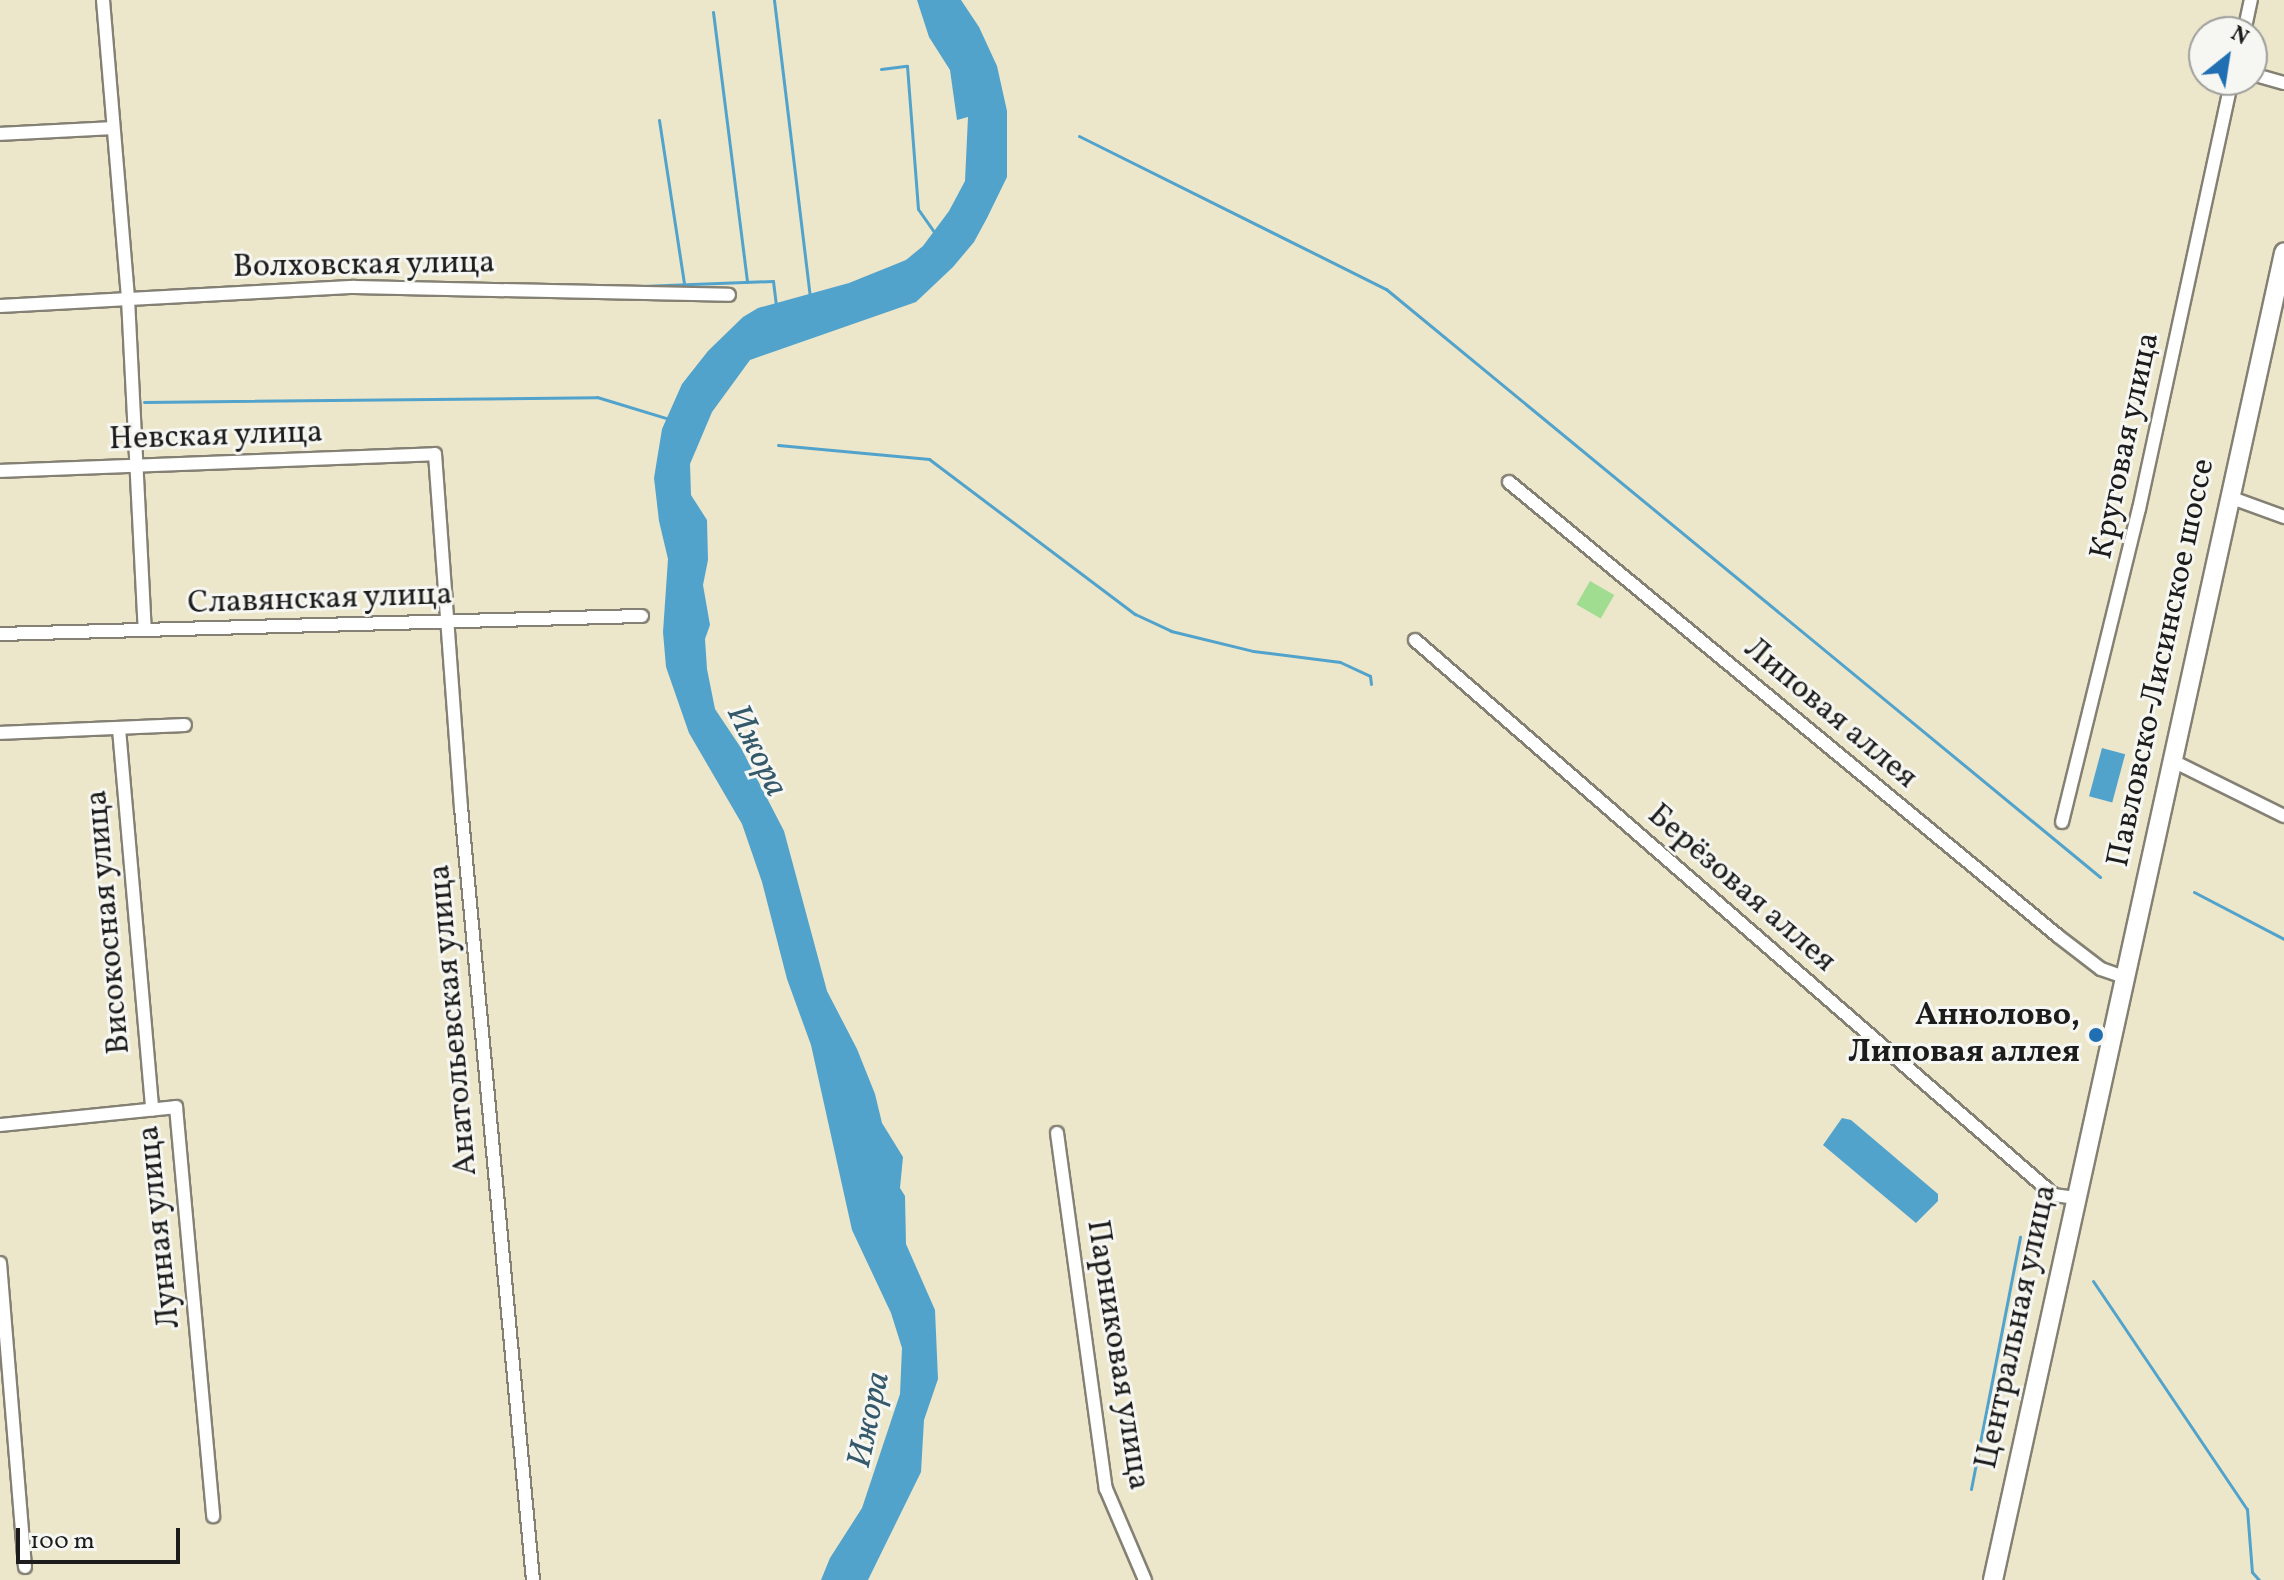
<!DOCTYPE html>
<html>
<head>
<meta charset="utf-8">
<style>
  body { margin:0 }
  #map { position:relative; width:2284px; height:1580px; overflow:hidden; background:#ece6cb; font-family:Vollkorn,serif }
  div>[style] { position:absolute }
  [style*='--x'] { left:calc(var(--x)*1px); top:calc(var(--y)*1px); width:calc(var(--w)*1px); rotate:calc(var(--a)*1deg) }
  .green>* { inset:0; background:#a0dd91; transform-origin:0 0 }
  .water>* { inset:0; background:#51a3cc; transform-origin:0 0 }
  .stream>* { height:3px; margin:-1.5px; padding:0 1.5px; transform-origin:1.5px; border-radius:1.5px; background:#51a3cc }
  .roads { filter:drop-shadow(2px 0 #848174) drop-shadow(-2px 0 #848174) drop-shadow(0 2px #848174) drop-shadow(0 -2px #848174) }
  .minor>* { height:12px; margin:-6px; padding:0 6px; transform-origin:6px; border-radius:6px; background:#fff }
  .secondary>* { height:18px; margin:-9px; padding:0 9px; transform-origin:9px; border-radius:9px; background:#fff }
  .dots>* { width:22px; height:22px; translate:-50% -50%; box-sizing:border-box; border:4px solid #f6f6f2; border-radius:50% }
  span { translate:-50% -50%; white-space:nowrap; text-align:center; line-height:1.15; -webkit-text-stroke:6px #f6f6f2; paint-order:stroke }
  .street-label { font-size:32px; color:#1c1c1c }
  .poi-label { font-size:32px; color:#1c1c1c; font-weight:700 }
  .right { translate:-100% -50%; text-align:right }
  .water-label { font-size:34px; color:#34596b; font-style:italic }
  .north { position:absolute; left:2188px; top:16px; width:80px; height:80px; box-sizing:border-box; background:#f6f6f2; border:2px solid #9f9f9c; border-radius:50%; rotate:30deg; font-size:22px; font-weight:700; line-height:32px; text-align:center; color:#1c1c1c }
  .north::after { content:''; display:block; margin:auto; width:28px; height:36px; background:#1f6fb2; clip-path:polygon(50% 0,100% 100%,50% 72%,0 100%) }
  .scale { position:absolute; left:16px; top:1528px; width:164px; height:36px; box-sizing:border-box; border:4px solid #1c1c1c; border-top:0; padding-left:10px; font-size:24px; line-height:28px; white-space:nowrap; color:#1c1c1c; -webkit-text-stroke:6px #f6f6f2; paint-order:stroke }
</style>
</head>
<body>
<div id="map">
  <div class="green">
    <i style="left:1590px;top:581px;width:28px;height:27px;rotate:30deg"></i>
  </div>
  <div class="water">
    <i style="clip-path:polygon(917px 0,961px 0,979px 27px,997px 66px,1007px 111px,1007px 177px,987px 218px,974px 242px,953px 267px,916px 302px,750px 360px,712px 412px,690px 464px,691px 495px,707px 520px,708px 560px,703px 585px,710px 625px,705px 639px,707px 669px,715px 709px,741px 748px,784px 831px,827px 991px,857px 1049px,875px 1094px,882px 1123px,903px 1157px,900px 1188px,905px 1196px,906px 1244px,935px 1310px,938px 1379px,924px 1420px,921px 1472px,868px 1580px,821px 1580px,830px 1558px,862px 1508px,900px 1394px,902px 1348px,891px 1313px,852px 1230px,811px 1045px,787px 979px,762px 882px,742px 824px,689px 733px,666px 667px,663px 632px,668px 559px,659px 521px,654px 478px,662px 429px,682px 384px,708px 351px,743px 317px,758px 308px,849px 283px,906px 260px,923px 246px,949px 211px,965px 181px,968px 117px,957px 120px,950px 70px,929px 37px)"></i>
    <i style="left:2102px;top:748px;width:24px;height:50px;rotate:15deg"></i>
    <i style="clip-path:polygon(1842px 1118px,1851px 1120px,1938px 1194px,1938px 1201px,1916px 1223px,1823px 1145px)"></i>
  </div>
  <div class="stream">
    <i style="--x:774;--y:0;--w:300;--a:83.1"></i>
    <i style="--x:713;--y:12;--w:272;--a:82.8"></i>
    <i style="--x:881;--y:69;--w:26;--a:-7"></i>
    <i style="--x:907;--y:66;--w:143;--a:85.6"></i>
    <i style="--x:918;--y:209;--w:32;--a:55"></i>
    <i style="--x:659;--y:120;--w:166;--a:81.3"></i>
    <i style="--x:1079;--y:136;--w:343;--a:26.5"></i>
    <i style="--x:1386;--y:289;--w:925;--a:39.47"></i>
    <i style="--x:616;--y:287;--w:157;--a:-2.2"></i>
    <i style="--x:773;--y:281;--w:24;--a:83"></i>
    <i style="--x:144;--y:402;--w:453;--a:-0.6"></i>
    <i style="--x:597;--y:397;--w:75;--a:17"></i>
    <i style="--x:778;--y:445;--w:152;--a:5.3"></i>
    <i style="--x:929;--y:459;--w:258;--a:37"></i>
    <i style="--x:1135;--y:614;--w:40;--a:25"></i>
    <i style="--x:1171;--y:631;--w:84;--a:13.7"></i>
    <i style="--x:1253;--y:651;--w:88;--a:7.2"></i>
    <i style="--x:1340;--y:662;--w:33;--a:25"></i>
    <i style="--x:1370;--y:676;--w:8;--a:83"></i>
    <i style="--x:2194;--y:892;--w:102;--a:27.6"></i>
    <i style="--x:2093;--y:1281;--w:275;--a:56"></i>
    <i style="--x:2247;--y:1509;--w:63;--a:85.5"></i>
    <i style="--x:2252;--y:1572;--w:11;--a:49"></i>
    <i style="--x:1971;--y:1489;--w:257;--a:-79"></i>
  </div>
  <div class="roads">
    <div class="minor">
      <i style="--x:103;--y:0;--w:300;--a:85.2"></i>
      <i style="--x:128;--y:299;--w:331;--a:87.1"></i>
      <i style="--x:2244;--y:32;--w:33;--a:-78"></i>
      <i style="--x:2252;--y:74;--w:33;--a:16"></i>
      <i style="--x:0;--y:134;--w:113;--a:-3"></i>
      <i style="--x:0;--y:306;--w:355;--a:-3.1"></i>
      <i style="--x:354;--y:287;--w:375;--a:1.2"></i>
      <i style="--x:0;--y:471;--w:435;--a:-2.2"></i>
      <i style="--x:435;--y:454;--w:354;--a:85.8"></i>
      <i style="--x:461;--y:807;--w:776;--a:84.68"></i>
      <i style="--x:1509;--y:482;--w:712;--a:39.59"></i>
      <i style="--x:2058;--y:936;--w:54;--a:37.5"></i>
      <i style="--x:2101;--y:969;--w:24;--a:19"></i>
      <i style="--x:2229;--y:497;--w:59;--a:20"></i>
      <i style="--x:0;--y:634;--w:642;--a:-1.61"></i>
      <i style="--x:1415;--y:640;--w:846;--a:40.98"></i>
      <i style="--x:2054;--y:1195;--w:21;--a:8"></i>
      <i style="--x:119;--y:729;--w:382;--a:85"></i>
      <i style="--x:0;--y:733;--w:185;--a:-2.5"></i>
      <i style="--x:2171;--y:760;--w:126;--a:26.4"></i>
      <i style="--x:2062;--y:822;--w:322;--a:-76.2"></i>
      <i style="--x:2139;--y:509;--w:439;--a:-77.8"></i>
      <i style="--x:0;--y:1125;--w:177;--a:-5.8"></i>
      <i style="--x:176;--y:1107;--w:411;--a:84.8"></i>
      <i style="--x:1057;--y:1133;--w:359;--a:82.2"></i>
      <i style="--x:1106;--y:1489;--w:99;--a:66.8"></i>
      <i style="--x:0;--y:1263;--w:305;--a:85.3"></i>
    </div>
    <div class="secondary">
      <i style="--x:1993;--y:1580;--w:1359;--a:-77.63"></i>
    </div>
  </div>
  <div class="dots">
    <i style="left:2096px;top:1035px;background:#1f6fb2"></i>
  </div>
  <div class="street-label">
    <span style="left:364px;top:266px;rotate:-1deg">Волховская улица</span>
    <span style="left:216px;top:437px;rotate:-2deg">Невская улица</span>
    <span style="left:2126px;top:446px;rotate:-78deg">Круговая улица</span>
    <span style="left:320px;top:600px;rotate:-2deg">Славянская улица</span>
    <span style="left:2162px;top:663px;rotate:-78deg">Павловско-Лисинское шоссе</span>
    <span style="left:1830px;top:714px;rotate:40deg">Липовая аллея</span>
    <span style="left:1741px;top:889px;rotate:41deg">Берёзовая аллея</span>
    <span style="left:109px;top:922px;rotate:-95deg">Високосная улица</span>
    <span style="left:454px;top:1020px;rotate:-95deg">Анатольевская улица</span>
    <span style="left:160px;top:1227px;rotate:-96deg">Лунная улица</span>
    <span style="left:2017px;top:1327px;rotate:-78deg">Центральная улица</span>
    <span style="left:1117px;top:1355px;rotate:81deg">Парниковая улица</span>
  </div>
  <div class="poi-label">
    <span class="right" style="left:2080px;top:1035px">Аннолово,<br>Липовая аллея</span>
  </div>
  <div class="water-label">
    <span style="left:756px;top:751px;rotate:64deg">Ижора</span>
    <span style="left:870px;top:1420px;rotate:-78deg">Ижора</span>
  </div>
  <div class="north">N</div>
  <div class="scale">100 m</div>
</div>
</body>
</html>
